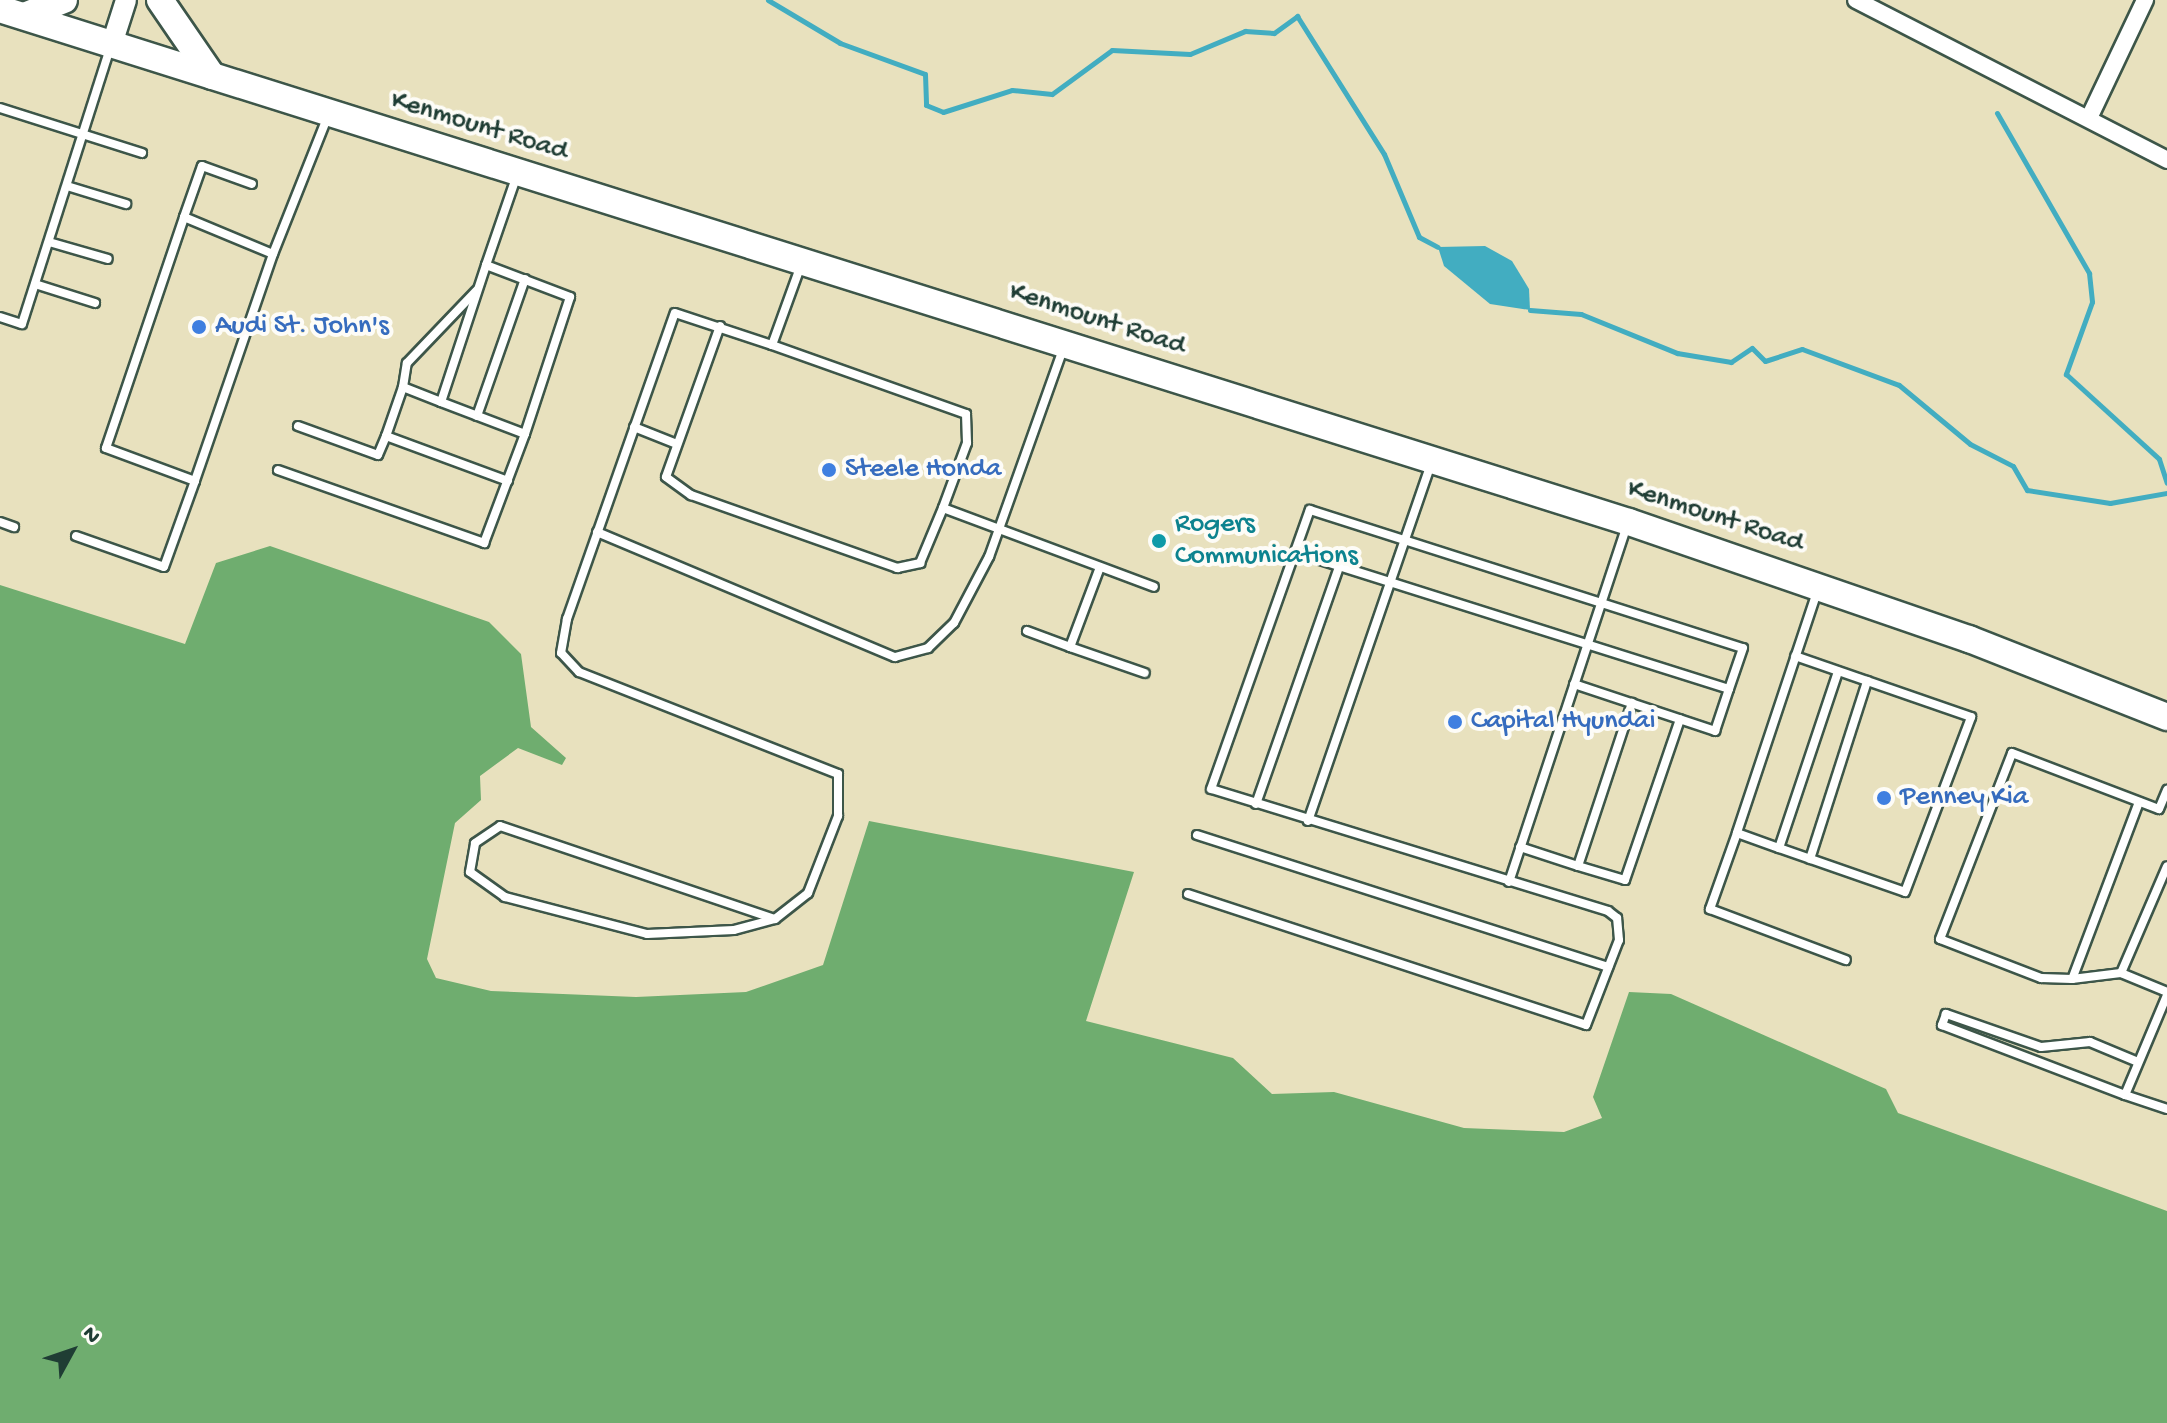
<!DOCTYPE html>
<html>
<head>
<meta charset="utf-8">
<style>
  body { margin:0 }
  #map { position:relative; width:2167px; height:1423px; overflow:hidden; background:#e8e1be; font-family:"Gochi Hand",sans-serif }
  div>[style] { position:absolute }
  [style*='--x'] { left:calc(var(--x)*1px); top:calc(var(--y)*1px); width:calc(var(--w)*1px); rotate:calc(var(--a)*1deg) }
  .forest>* { inset:0; background:#6fad6f }
  .water>* { inset:0; background:#42adc1 }
  .stream>* { height:5px; margin:-2.5px; padding:0 2.5px; transform-origin:2.5px; border-radius:2.5px; background:#42adc1 }
  .roads { filter:drop-shadow(2px 0 #3d5649) drop-shadow(-2px 0 #3d5649) drop-shadow(0 2px #3d5649) drop-shadow(0 -2px #3d5649) }
  .service>* { height:8px; margin:-4px; padding:0 4px; transform-origin:4px; border-radius:4px; background:#fff }
  .minor>* { height:16px; margin:-8px; padding:0 8px; transform-origin:8px; border-radius:8px; background:#fff }
  .tertiary>* { height:20px; margin:-10px; padding:0 10px; transform-origin:10px; border-radius:10px; background:#fff }
  .primary>* { height:26px; margin:-13px; padding:0 13px; transform-origin:13px; border-radius:13px; background:#fff }
  .dots>* { width:22px; height:22px; translate:-50% -50%; box-sizing:border-box; border:4px solid #fdfcf7; border-radius:50% }
  span { translate:-50% -50%; white-space:nowrap; text-align:center; line-height:1.15; -webkit-text-stroke:8px #fdfcf7; paint-order:stroke }
  .street-label { font-size:28px; color:#1f3d34 }
  .shop-label { font-size:28px; color:#366cbe }
  .left { translate:0 -50%; text-align:left }
  .culture-label { font-size:28px; color:#0d838f }
  .north { position:absolute; left:32px; top:1311px; width:80px; height:80px; -webkit-text-stroke:6px #fdfcf7; paint-order:stroke; rotate:50deg; font-size:22px; font-weight:700; line-height:32px; text-align:center; color:#1f3d34 }
  .north::after { content:''; display:block; margin:auto; width:28px; height:36px; background:#1f3d34; clip-path:polygon(50% 0,100% 100%,50% 72%,0 100%) }
</style>
</head>
<body>
<div id="map">
  <div class="forest">
    <i style="clip-path:polygon(270px 546px,489px 622px,521px 654px,531px 727px,566px 758px,562px 765px,518px 748px,480px 776px,481px 800px,455px 823px,427px 959px,436px 978px,491px 991px,636px 997px,746px 992px,823px 965px,869px 821px,1134px 872px,1086px 1021px,1233px 1058px,1272px 1094px,1334px 1092px,1464px 1128px,1564px 1132px,1602px 1118px,1593px 1097px,1629px 992px,1671px 994px,1886px 1089px,1898px 1113px,2167px 1211px,2167px 1423px,0 1423px,0 585px,185px 644px,216px 563px)"></i>
  </div>
  <div class="water">
    <i style="clip-path:polygon(1485px 246px,1512px 261px,1529px 289px,1530px 310px,1490px 304px,1444px 266px,1438px 247px)"></i>
  </div>
  <div class="stream">
    <i style="--x:768;--y:0;--w:84;--a:30.8"></i>
    <i style="--x:840;--y:43;--w:90;--a:20"></i>
    <i style="--x:925;--y:74;--w:31;--a:88"></i>
    <i style="--x:926;--y:105;--w:18;--a:22"></i>
    <i style="--x:943;--y:112;--w:72;--a:-17.7"></i>
    <i style="--x:1012;--y:90;--w:40;--a:5.7"></i>
    <i style="--x:1052;--y:94;--w:74;--a:-36.3"></i>
    <i style="--x:1112;--y:50;--w:78;--a:2.9"></i>
    <i style="--x:1190;--y:54;--w:60;--a:-22.7"></i>
    <i style="--x:1245;--y:31;--w:29;--a:4"></i>
    <i style="--x:1274;--y:33;--w:29;--a:-36"></i>
    <i style="--x:1297;--y:16;--w:163;--a:57.8"></i>
    <i style="--x:1384;--y:154;--w:90;--a:67.1"></i>
    <i style="--x:1419;--y:237;--w:21;--a:28"></i>
    <i style="--x:1997;--y:113;--w:185;--a:60.1"></i>
    <i style="--x:2089;--y:273;--w:29;--a:84"></i>
    <i style="--x:2092;--y:302;--w:77;--a:109.9"></i>
    <i style="--x:2066;--y:374;--w:126;--a:42.4"></i>
    <i style="--x:2159;--y:459;--w:25;--a:72"></i>
    <i style="--x:1530;--y:310;--w:51;--a:4.5"></i>
    <i style="--x:1581;--y:314;--w:104;--a:22.1"></i>
    <i style="--x:1677;--y:353;--w:55;--a:9.5"></i>
    <i style="--x:1731;--y:362;--w:25;--a:-34"></i>
    <i style="--x:1752;--y:348;--w:18;--a:45"></i>
    <i style="--x:1765;--y:361;--w:39;--a:-18"></i>
    <i style="--x:1802;--y:349;--w:103;--a:20.4"></i>
    <i style="--x:1899;--y:385;--w:92;--a:39.7"></i>
    <i style="--x:1970;--y:444;--w:48;--a:27.1"></i>
    <i style="--x:2013;--y:466;--w:28;--a:60"></i>
    <i style="--x:2027;--y:490;--w:84;--a:8.9"></i>
    <i style="--x:2110;--y:503;--w:58;--a:-10"></i>
  </div>
  <div class="roads">
    <div class="service">
      <i style="--x:0;--y:108;--w:149;--a:17.6"></i>
      <i style="--x:67;--y:186;--w:62;--a:17"></i>
      <i style="--x:184;--y:217;--w:54;--a:-70.6"></i>
      <i style="--x:202;--y:166;--w:53;--a:19.8"></i>
      <i style="--x:49;--y:242;--w:61;--a:16.1"></i>
      <i style="--x:273;--y:254;--w:240;--a:109"></i>
      <i style="--x:195;--y:481;--w:95;--a:-159.7"></i>
      <i style="--x:106;--y:448;--w:244;--a:-71.3"></i>
      <i style="--x:184;--y:217;--w:96;--a:22.6"></i>
      <i style="--x:273;--y:254;--w:146;--a:-68.3"></i>
      <i style="--x:486;--y:265;--w:90;--a:20.9"></i>
      <i style="--x:570;--y:297;--w:144;--a:108.2"></i>
      <i style="--x:525;--y:434;--w:90;--a:-159.1"></i>
      <i style="--x:441;--y:402;--w:144;--a:-71.8"></i>
      <i style="--x:486;--y:265;--w:95;--a:-71"></i>
      <i style="--x:35;--y:284;--w:63;--a:17.6"></i>
      <i style="--x:0;--y:317;--w:23;--a:18"></i>
      <i style="--x:22;--y:324;--w:289;--a:-72.3"></i>
      <i style="--x:720;--y:326;--w:160;--a:109.7"></i>
      <i style="--x:666;--y:477;--w:31;--a:36"></i>
      <i style="--x:691;--y:495;--w:219;--a:19.5"></i>
      <i style="--x:897;--y:568;--w:24;--a:-12"></i>
      <i style="--x:920;--y:563;--w:60;--a:-67.3"></i>
      <i style="--x:943;--y:508;--w:225;--a:20.5"></i>
      <i style="--x:772;--y:345;--w:206;--a:19.6"></i>
      <i style="--x:966;--y:414;--w:29;--a:88"></i>
      <i style="--x:967;--y:443;--w:69;--a:110.3"></i>
      <i style="--x:403;--y:387;--w:24;--a:-81"></i>
      <i style="--x:407;--y:363;--w:100;--a:-46.2"></i>
      <i style="--x:441;--y:402;--w:41;--a:-158.5"></i>
      <i style="--x:403;--y:387;--w:52;--a:109.1"></i>
      <i style="--x:386;--y:436;--w:130;--a:20.2"></i>
      <i style="--x:477;--y:416;--w:145;--a:-70.7"></i>
      <i style="--x:298;--y:426;--w:85;--a:19.9"></i>
      <i style="--x:378;--y:455;--w:21;--a:-67"></i>
      <i style="--x:634;--y:427;--w:46;--a:21.6"></i>
      <i style="--x:278;--y:470;--w:219;--a:19.5"></i>
      <i style="--x:484;--y:543;--w:116;--a:-69.4"></i>
      <i style="--x:0;--y:522;--w:15;--a:20"></i>
      <i style="--x:597;--y:532;--w:323;--a:22.8"></i>
      <i style="--x:895;--y:657;--w:34;--a:-15"></i>
      <i style="--x:928;--y:648;--w:36;--a:-44"></i>
      <i style="--x:954;--y:623;--w:75;--a:-62.1"></i>
      <i style="--x:989;--y:557;--w:224;--a:-70.4"></i>
      <i style="--x:76;--y:536;--w:93;--a:19.4"></i>
      <i style="--x:164;--y:567;--w:91;--a:-70.2"></i>
      <i style="--x:1818;--y:589;--w:257;--a:108.4"></i>
      <i style="--x:1737;--y:833;--w:45;--a:19.7"></i>
      <i style="--x:1779;--y:848;--w:186;--a:-71.5"></i>
      <i style="--x:1027;--y:631;--w:46;--a:20.4"></i>
      <i style="--x:1070;--y:647;--w:85;--a:-69.4"></i>
      <i style="--x:1070;--y:647;--w:79;--a:19.1"></i>
      <i style="--x:1574;--y:684;--w:149;--a:18.4"></i>
      <i style="--x:1715;--y:731;--w:44;--a:-71.6"></i>
      <i style="--x:2139;--y:802;--w:189;--a:110.7"></i>
      <i style="--x:2072;--y:979;--w:31;--a:-178"></i>
      <i style="--x:2041;--y:978;--w:108;--a:-158.9"></i>
      <i style="--x:1940;--y:939;--w:199;--a:-68.8"></i>
      <i style="--x:2012;--y:753;--w:157;--a:20.9"></i>
      <i style="--x:2159;--y:809;--w:21;--a:-67"></i>
      <i style="--x:1256;--y:804;--w:251;--a:-70.7"></i>
      <i style="--x:1308;--y:821;--w:378;--a:-71"></i>
      <i style="--x:1737;--y:833;--w:81;--a:109.6"></i>
      <i style="--x:1710;--y:909;--w:145;--a:20.6"></i>
      <i style="--x:1197;--y:835;--w:432;--a:17.8"></i>
      <i style="--x:1520;--y:847;--w:61;--a:18.1"></i>
      <i style="--x:1578;--y:866;--w:172;--a:-71.7"></i>
      <i style="--x:1779;--y:848;--w:133;--a:19.2"></i>
      <i style="--x:1905;--y:892;--w:187;--a:-69.3"></i>
      <i style="--x:1971;--y:717;--w:186;--a:-160.9"></i>
      <i style="--x:1810;--y:859;--w:187;--a:-72.2"></i>
      <i style="--x:1578;--y:866;--w:49;--a:16.6"></i>
      <i style="--x:1625;--y:880;--w:170;--a:-71.1"></i>
      <i style="--x:1509;--y:882;--w:375;--a:-71.7"></i>
      <i style="--x:1188;--y:894;--w:419;--a:18.2"></i>
      <i style="--x:1586;--y:1025;--w:91;--a:-68.8"></i>
      <i style="--x:1619;--y:940;--w:22;--a:-95"></i>
      <i style="--x:1617;--y:918;--w:11;--a:-142"></i>
      <i style="--x:1608;--y:911;--w:415;--a:-162.9"></i>
      <i style="--x:1211;--y:789;--w:296;--a:-70.5"></i>
      <i style="--x:1310;--y:510;--w:454;--a:17.7"></i>
      <i style="--x:1743;--y:648;--w:43;--a:108.9"></i>
      <i style="--x:1729;--y:689;--w:455;--a:-162.5"></i>
      <i style="--x:775;--y:919;--w:42;--a:165"></i>
      <i style="--x:734;--y:930;--w:87;--a:177.4"></i>
      <i style="--x:647;--y:934;--w:147;--a:-165.4"></i>
      <i style="--x:505;--y:897;--w:43;--a:-144.5"></i>
      <i style="--x:470;--y:872;--w:29;--a:-80"></i>
      <i style="--x:475;--y:843;--w:30;--a:-34"></i>
      <i style="--x:500;--y:826;--w:290;--a:18.7"></i>
      <i style="--x:775;--y:919;--w:42;--a:-38.2"></i>
      <i style="--x:808;--y:893;--w:83;--a:-68.7"></i>
      <i style="--x:838;--y:816;--w:42;--a:-90"></i>
      <i style="--x:838;--y:774;--w:278;--a:-158.5"></i>
      <i style="--x:579;--y:672;--w:26;--a:-133"></i>
      <i style="--x:561;--y:653;--w:35;--a:-80"></i>
      <i style="--x:567;--y:619;--w:324;--a:-70.6"></i>
      <i style="--x:675;--y:313;--w:102;--a:18.3"></i>
      <i style="--x:772;--y:345;--w:85;--a:-70.1"></i>
      <i style="--x:2121;--y:973;--w:116;--a:-66.7"></i>
      <i style="--x:2072;--y:979;--w:49;--a:-7"></i>
      <i style="--x:2121;--y:973;--w:50;--a:22.4"></i>
      <i style="--x:2138;--y:1062;--w:52;--a:-157.4"></i>
      <i style="--x:2090;--y:1042;--w:49;--a:174.2"></i>
      <i style="--x:2041;--y:1047;--w:101;--a:-160.8"></i>
      <i style="--x:1946;--y:1014;--w:12;--a:110"></i>
      <i style="--x:1942;--y:1025;--w:196;--a:20.9"></i>
      <i style="--x:2125;--y:1095;--w:108;--a:-67.2"></i>
      <i style="--x:2125;--y:1095;--w:44;--a:18.4"></i>
    </div>
    <div class="minor">
      <i style="--x:1856;--y:0;--w:350;--a:27.2"></i>
      <i style="--x:2089;--y:118;--w:131;--a:-64.6"></i>
    </div>
    <div class="tertiary">
      <i style="--x:112;--y:44;--w:46;--a:-72.3"></i>
    </div>
    <div class="primary">
      <i style="--x:160;--y:0;--w:92;--a:55.6"></i>
      <i style="--x:0;--y:9;--w:1708;--a:17.48"></i>
      <i style="--x:1629;--y:522;--w:360;--a:19"></i>
      <i style="--x:1969;--y:639;--w:213;--a:21.5"></i>
      <i style="--x:24;--y:16;--w:43;--a:-21.8"></i>
    </div>
  </div>
  <div class="dots">
    <i style="left:199px;top:327px;background:#3f7fe0"></i>
    <i style="left:829px;top:470px;background:#3f7fe0"></i>
    <i style="left:1159px;top:541px;background:#0f9aa8"></i>
    <i style="left:1455px;top:722px;background:#3f7fe0"></i>
    <i style="left:1884px;top:798px;background:#3f7fe0"></i>
  </div>
  <div class="street-label">
    <span style="left:479px;top:127px;rotate:17deg">Kenmount Road</span>
    <span style="left:1097px;top:320px;rotate:18deg">Kenmount Road</span>
    <span style="left:1715px;top:517px;rotate:18deg">Kenmount Road</span>
  </div>
  <div class="shop-label">
    <span class="left" style="left:215px;top:327px">Audi St. John's</span>
    <span class="left" style="left:845px;top:470px">Steele Honda</span>
    <span class="left" style="left:1471px;top:722px">Capital Hyundai</span>
    <span class="left" style="left:1900px;top:798px">Penney Kia</span>
  </div>
  <div class="culture-label">
    <span class="left" style="left:1175px;top:541px">Rogers<br>Communications</span>
  </div>
  <div class="north">N</div>
</div>
</body>
</html>
